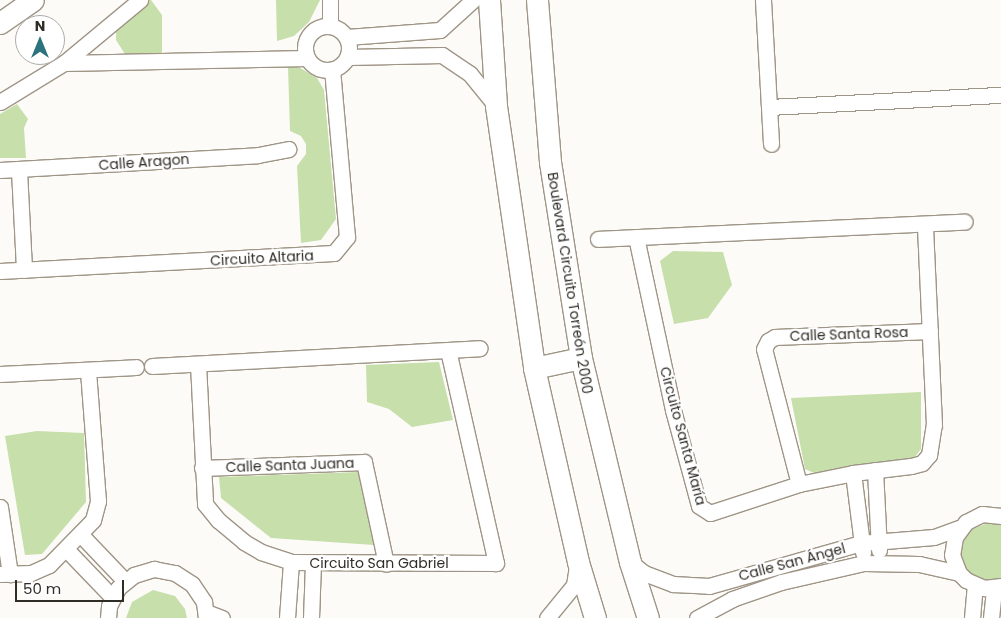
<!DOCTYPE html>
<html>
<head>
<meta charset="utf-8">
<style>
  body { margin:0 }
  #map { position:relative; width:1001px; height:618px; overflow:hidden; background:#fdfbf8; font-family:Poppins,sans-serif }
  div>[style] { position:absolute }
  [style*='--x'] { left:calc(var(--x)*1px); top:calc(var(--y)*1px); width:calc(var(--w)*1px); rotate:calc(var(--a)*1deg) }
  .green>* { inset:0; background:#c7dfab }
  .roads { filter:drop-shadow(1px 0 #9f9586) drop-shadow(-1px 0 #9f9586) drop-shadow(0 1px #9f9586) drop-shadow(0 -1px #9f9586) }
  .street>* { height:15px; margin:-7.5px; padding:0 7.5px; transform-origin:7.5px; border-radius:7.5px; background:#fff }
  .street>.ring { margin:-7.5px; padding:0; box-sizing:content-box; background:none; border:15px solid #fff; border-radius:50% }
  .secondary>* { height:21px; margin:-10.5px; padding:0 10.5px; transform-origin:10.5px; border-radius:10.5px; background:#fff }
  span { translate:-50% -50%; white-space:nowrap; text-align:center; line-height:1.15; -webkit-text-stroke:4.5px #fff; paint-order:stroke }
  .street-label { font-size:14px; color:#302c26 }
  .north { position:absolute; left:15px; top:15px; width:50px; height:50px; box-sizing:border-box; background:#fff; border:1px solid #acaba8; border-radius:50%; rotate:0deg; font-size:14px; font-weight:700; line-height:20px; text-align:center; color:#302c26 }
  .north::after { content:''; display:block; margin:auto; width:18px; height:22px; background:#2b747d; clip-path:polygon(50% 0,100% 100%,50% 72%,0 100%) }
  .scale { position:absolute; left:15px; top:580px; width:109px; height:22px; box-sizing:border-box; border:2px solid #302c26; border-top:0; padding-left:6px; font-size:15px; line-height:18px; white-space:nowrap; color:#302c26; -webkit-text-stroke:4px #fff; paint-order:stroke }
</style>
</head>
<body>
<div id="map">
  <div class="green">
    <i style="clip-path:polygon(147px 0,151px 0,162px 15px,162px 54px,125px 54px,116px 40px,116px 26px)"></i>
    <i style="clip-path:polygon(276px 0,320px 0,309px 22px,294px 36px,277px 41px)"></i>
    <i style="clip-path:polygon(297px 66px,317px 78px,324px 90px,336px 219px,321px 240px,301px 243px,297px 166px,306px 154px,306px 144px,301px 136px,290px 131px,288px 67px)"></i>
    <i style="clip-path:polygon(17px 104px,28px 119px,24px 128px,26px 158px,0 158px,0 114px)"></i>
    <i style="clip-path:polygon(673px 251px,723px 252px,732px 285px,708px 318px,674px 324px,660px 261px)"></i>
    <i style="clip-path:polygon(439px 362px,453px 420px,412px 427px,389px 409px,367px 402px,366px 365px)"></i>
    <i style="clip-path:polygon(921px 392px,921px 449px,912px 461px,814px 473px,805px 469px,791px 398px)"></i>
    <i style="clip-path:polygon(37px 431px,84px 433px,86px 502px,42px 554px,25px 555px,5px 436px)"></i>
    <i style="clip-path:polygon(359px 472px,374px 545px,271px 538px,221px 498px,219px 477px)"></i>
    <i style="clip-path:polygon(990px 522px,1001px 525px,1001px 580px,989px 582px,968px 574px,959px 552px,968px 531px)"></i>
    <i style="clip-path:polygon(153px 590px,175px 596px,185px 609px,187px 618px,126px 618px,132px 602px)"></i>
  </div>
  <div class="roads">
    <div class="street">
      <i style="--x:763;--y:0;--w:144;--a:86.8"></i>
      <i class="ring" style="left:305px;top:26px;width:29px;height:29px"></i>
      <i style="--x:330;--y:26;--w:26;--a:-90"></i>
      <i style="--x:347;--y:37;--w:93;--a:-4.3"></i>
      <i style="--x:440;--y:30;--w:45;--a:-42.3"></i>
      <i style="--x:348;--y:57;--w:94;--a:-1.2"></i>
      <i style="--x:442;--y:55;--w:34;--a:34"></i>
      <i style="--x:470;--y:74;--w:41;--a:50.9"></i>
      <i style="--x:64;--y:63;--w:243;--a:-1.2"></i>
      <i style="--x:0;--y:102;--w:75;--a:-31.4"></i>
      <i style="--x:64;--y:63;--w:99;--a:-39.7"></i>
      <i style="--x:769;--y:107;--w:232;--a:-3"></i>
      <i style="--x:0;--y:170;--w:258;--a:-3.3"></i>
      <i style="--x:258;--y:155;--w:31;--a:-11"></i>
      <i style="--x:19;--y:170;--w:100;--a:87.1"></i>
      <i style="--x:636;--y:237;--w:177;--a:77.9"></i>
      <i style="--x:673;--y:410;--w:99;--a:74.8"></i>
      <i style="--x:699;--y:506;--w:13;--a:32"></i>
      <i style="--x:710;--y:513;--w:94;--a:-18"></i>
      <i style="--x:799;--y:484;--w:55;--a:-11.5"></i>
      <i style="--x:853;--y:473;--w:58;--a:-6.9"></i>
      <i style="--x:911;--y:466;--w:11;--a:-15"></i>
      <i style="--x:922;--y:463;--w:11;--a:-49"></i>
      <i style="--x:929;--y:455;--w:30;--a:-81"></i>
      <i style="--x:934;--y:425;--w:201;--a:-92.6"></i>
      <i style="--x:598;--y:239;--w:367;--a:-2.7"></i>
      <i style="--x:0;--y:271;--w:334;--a:-3.1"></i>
      <i style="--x:334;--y:253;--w:21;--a:-51"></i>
      <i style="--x:347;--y:237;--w:168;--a:-95.1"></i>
      <i style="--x:198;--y:364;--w:140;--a:87.1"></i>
      <i style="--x:205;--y:504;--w:21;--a:51"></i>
      <i style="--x:218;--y:520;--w:34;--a:40"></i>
      <i style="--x:244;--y:542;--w:20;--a:30"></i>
      <i style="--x:261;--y:552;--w:32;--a:18"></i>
      <i style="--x:291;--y:562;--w:205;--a:0.3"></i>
      <i style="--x:496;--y:563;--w:218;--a:-102.7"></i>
      <i style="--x:152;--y:366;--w:328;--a:-3.1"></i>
      <i style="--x:0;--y:374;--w:136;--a:-2.9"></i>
      <i style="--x:202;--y:468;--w:162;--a:-2.1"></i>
      <i style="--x:364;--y:462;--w:104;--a:77.8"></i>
      <i style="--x:875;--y:470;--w:80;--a:87.1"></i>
      <i style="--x:853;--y:473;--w:80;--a:82.8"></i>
      <i style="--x:799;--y:484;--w:139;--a:-104.5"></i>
      <i style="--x:764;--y:349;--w:9;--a:-63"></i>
      <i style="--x:768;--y:341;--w:8;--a:-30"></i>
      <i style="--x:775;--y:337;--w:155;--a:-2.2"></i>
      <i style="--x:0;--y:507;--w:68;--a:81.5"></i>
      <i style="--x:1001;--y:516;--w:19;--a:-174"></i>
      <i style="--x:982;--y:514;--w:18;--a:153"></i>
      <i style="--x:966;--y:522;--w:19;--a:126"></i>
      <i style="--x:955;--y:537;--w:18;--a:99"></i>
      <i style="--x:952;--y:555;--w:19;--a:69"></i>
      <i style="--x:959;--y:573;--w:10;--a:45"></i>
      <i style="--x:966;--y:580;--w:20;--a:24"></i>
      <i style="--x:984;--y:588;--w:17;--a:-7"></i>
      <i style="--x:81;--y:535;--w:64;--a:46.3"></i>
      <i style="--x:67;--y:550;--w:65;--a:46.2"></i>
      <i style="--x:630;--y:562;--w:18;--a:38"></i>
      <i style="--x:644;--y:573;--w:31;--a:21"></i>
      <i style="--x:673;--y:584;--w:36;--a:3"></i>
      <i style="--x:709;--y:586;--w:158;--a:-15.8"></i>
      <i style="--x:861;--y:543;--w:73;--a:-4.7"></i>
      <i style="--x:934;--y:537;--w:27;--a:-20"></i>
      <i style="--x:0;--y:574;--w:31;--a:-2"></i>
      <i style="--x:31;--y:573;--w:20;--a:-24"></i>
      <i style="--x:49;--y:565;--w:63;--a:-45.6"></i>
      <i style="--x:93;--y:520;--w:20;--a:-75"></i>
      <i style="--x:98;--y:501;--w:131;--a:-94.4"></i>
      <i style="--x:206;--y:612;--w:17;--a:21"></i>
      <i style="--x:108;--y:618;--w:12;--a:-85"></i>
      <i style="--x:109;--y:606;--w:20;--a:-63"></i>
      <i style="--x:118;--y:588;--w:21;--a:-39"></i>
      <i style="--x:134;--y:575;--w:21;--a:-17"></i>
      <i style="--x:154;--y:569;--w:21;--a:11"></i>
      <i style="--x:175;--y:573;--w:20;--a:33"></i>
      <i style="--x:192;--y:584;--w:22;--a:56"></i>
      <i style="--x:204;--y:602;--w:16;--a:83"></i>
      <i style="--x:287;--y:618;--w:56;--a:-85.9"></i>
      <i style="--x:311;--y:618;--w:55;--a:-87.9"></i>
      <i style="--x:547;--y:618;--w:43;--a:-50.7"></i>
      <i style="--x:574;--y:585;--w:19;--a:-81"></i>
      <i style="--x:697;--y:618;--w:40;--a:-28"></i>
      <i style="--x:732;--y:599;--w:52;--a:-19.1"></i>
      <i style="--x:781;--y:582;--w:85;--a:-12.9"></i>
      <i style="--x:864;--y:563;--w:55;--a:1"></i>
      <i style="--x:919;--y:564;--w:41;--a:12.7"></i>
      <i style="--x:972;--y:618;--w:33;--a:-85"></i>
      <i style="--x:991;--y:618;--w:30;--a:-84"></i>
    </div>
    <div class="secondary">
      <i style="--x:489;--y:0;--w:106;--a:86.2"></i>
      <i style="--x:496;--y:106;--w:265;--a:81.7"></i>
      <i style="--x:534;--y:368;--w:199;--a:77.2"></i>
      <i style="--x:578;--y:562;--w:59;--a:73.1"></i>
      <i style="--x:537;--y:0;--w:163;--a:85.4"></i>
      <i style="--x:550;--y:162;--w:198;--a:81"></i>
      <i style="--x:581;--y:358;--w:210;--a:76.5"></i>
      <i style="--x:630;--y:562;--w:59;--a:72.2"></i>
      <i style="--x:0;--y:23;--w:40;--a:-34.9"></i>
      <i style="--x:534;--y:368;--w:48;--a:-12"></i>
    </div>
  </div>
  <div class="street-label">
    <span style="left:144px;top:162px;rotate:-4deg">Calle Aragon</span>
    <span style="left:262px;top:258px;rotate:-3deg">Circuito Altaria</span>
    <span style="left:570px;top:283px;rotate:81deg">Boulevard Circuito Torreón 2000</span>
    <span style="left:849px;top:334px;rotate:-2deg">Calle Santa Rosa</span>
    <span style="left:683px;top:436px;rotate:75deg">Circuito Santa María</span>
    <span style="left:290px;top:465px;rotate:-2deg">Calle Santa Juana</span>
    <span style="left:792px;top:562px;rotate:-15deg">Calle San Ángel</span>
    <span style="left:379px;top:563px">Circuito San Gabriel</span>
  </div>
  <div class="north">N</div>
  <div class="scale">50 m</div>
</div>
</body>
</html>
